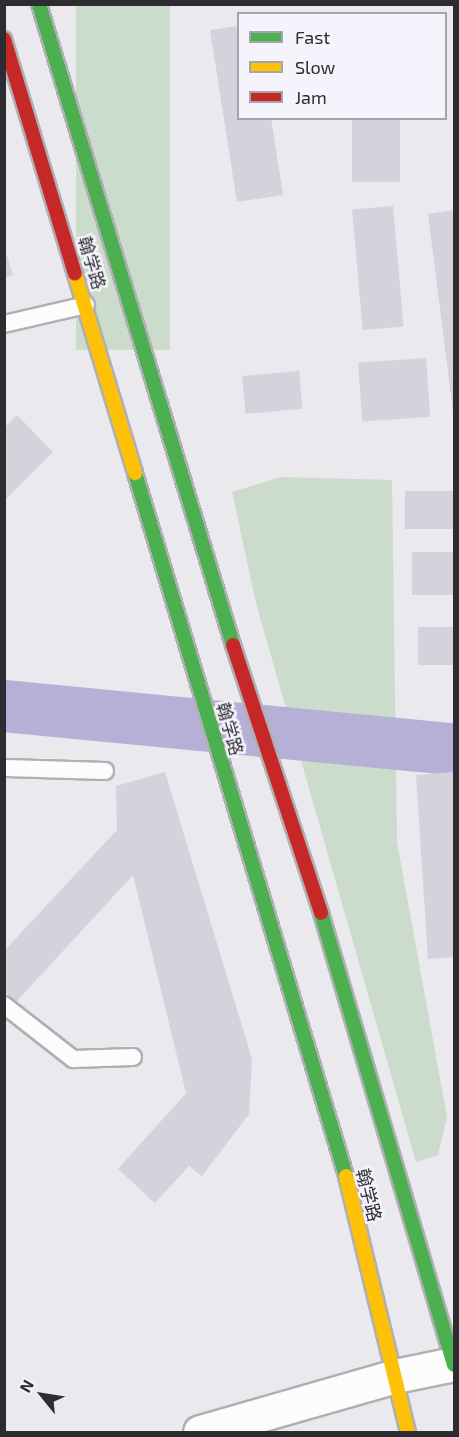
<!DOCTYPE html>
<html>
<head>
<meta charset="utf-8">
<style>
  body { margin:0 }
  #map { position:relative; width:459px; height:1437px; overflow:hidden; background:#e9e9ee; font-family:"Exo 2","Noto Sans SC",sans-serif }
  div>[style] { position:absolute }
  [style*='--x'] { left:calc(var(--x)*1px); top:calc(var(--y)*1px); width:calc(var(--w)*1px); rotate:calc(var(--a)*1deg) }
  .green>* { inset:0; background:#cbdbcc; transform-origin:0 0 }
  .river>* { height:52px; margin:-26px; padding:0 26px; transform-origin:26px; border-radius:26px; background:#b6b0d6 }
  .building>* { inset:0; background:#d3d2dd; transform-origin:0 0 }
  .roads { filter:drop-shadow(2px 0 #b0b0b4) drop-shadow(-2px 0 #b0b0b4) drop-shadow(0 2px #b0b0b4) drop-shadow(0 -2px #b0b0b4) }
  .lane>* { height:16px; margin:-8px; padding:0 8px; transform-origin:8px; border-radius:8px; background:#fcfcfc }
  .street>* { height:33px; margin:-16.5px; padding:0 16.5px; transform-origin:16.5px; border-radius:16.5px; background:#fcfcfc }
  .fast>* { height:14px; margin:-7px; padding:0 7px; transform-origin:7px; border-radius:7px; background:#4caf50 }
  .slow>* { height:14px; margin:-7px; padding:0 7px; transform-origin:7px; border-radius:7px; background:#ffc107 }
  .jam>* { height:14px; margin:-7px; padding:0 7px; transform-origin:7px; border-radius:7px; background:#c62828 }
  span { translate:-50% -50%; white-space:nowrap; text-align:center; line-height:1.15; -webkit-text-stroke:5px #f5f4fd; paint-order:stroke }
  .street-label { font-size:18px; color:#2d2c30 }
  .frame { position:absolute; inset:0; border:6px solid #2d2c30; pointer-events:none }
  .legend { position:absolute; left:237px; top:12px; width:210px; height:108px; box-sizing:border-box; background:#f5f4fd; border:2px solid #a5a4ab; margin:0; padding:8px 10px; list-style:none; font-size:18px; color:#2d2c30 }
  .legend li { display:flex; align-items:center; gap:12px; height:30px }
  .legend b { width:30px; border:2px solid #a5a4ab }
  .north { position:absolute; left:12px; top:1365px; width:60px; height:60px; -webkit-text-stroke:4px #f5f4fd; paint-order:stroke; rotate:300deg; font-size:16px; font-weight:700; line-height:24px; text-align:center; color:#2d2c30 }
  .north::after { content:''; display:block; margin:auto; width:21px; height:27px; background:#2d2c30; clip-path:polygon(50% 0,100% 100%,50% 72%,0 100%) }
</style>
</head>
<body>
<div id="map">
  <div class="green">
    <i style="left:76px;top:5px;width:94px;height:345px"></i>
    <i style="clip-path:polygon(281px 477px,392px 480px,397px 842px,447px 1117px,438px 1155px,416px 1162px,257px 607px,232px 492px)"></i>
  </div>
  <div class="river">
    <i style="--x:4;--y:706;--w:452;--a:5.5"></i>
  </div>
  <div class="building">
    <i style="clip-path:polygon(238px 26px,238px 118px,271px 118px,283px 195px,237px 202px,210px 30px)"></i>
    <i style="left:352px;top:118px;width:48px;height:64px"></i>
    <i style="left:393px;top:206px;width:121px;height:41px;rotate:85deg"></i>
    <i style="clip-path:polygon(454px 210px,454px 411px,453px 411px,428px 214px)"></i>
    <i style="clip-path:polygon(4px 247px,13px 275px,4px 278px)"></i>
    <i style="left:426px;top:358px;width:59px;height:68px;rotate:86deg"></i>
    <i style="left:299px;top:371px;width:38px;height:57px;rotate:85deg"></i>
    <i style="clip-path:polygon(17px 415px,53px 452px,4px 501px,4px 428px)"></i>
    <i style="left:454px;top:491px;width:38px;height:49px;rotate:90deg"></i>
    <i style="left:412px;top:552px;width:42px;height:43px"></i>
    <i style="left:454px;top:627px;width:38px;height:36px;rotate:90deg"></i>
    <i style="clip-path:polygon(165px 772px,252px 1059px,249px 1114px,202px 1176px,189px 1166px,155px 1203px,118px 1169px,186px 1093px,133px 875px,16px 1002px,4px 991px,4px 951px,117px 830px,116px 786px)"></i>
    <i style="clip-path:polygon(454px 772px,454px 957px,428px 959px,416px 775px)"></i>
  </div>
  <div class="roads">
    <div class="lane">
      <i style="--x:4;--y:324;--w:84;--a:-13"></i>
      <i style="--x:4;--y:768;--w:101;--a:1.7"></i>
      <i style="--x:4;--y:1005;--w:88;--a:38"></i>
      <i style="--x:73;--y:1059;--w:60;--a:-1.9"></i>
    </div>
    <div class="street">
      <i style="--x:200;--y:1432;--w:203;--a:-16"></i>
      <i style="--x:395;--y:1376;--w:60;--a:-11.5"></i>
    </div>
    <div class="fast">
      <i style="--x:39;--y:4;--w:670;--a:73.16"></i>
      <i style="--x:135;--y:473;--w:734;--a:73.29"></i>
      <i style="--x:321;--y:913;--w:471;--a:73.6"></i>
    </div>
    <div class="slow">
      <i style="--x:75;--y:274;--w:208;--a:73.2"></i>
      <i style="--x:346;--y:1176;--w:263;--a:76.4"></i>
    </div>
    <div class="jam">
      <i style="--x:4;--y:39;--w:245;--a:73.2"></i>
      <i style="--x:233;--y:645;--w:282;--a:71.8"></i>
    </div>
  </div>
  <div class="street-label">
    <span style="left:92px;top:263px;rotate:73deg">翰学路</span>
    <span style="left:230px;top:729px;rotate:74deg">翰学路</span>
    <span style="left:369px;top:1195px;rotate:76deg">翰学路</span>
  </div>
  <div class="frame"></div>
  <ul class="legend">
  <li><b style="height:8px;background:#4caf50"></b>Fast</li>
  <li><b style="height:8px;background:#ffc107"></b>Slow</li>
  <li><b style="height:8px;background:#c62828"></b>Jam</li>
  </ul>
  <div class="north">N</div>
</div>
</body>
</html>
